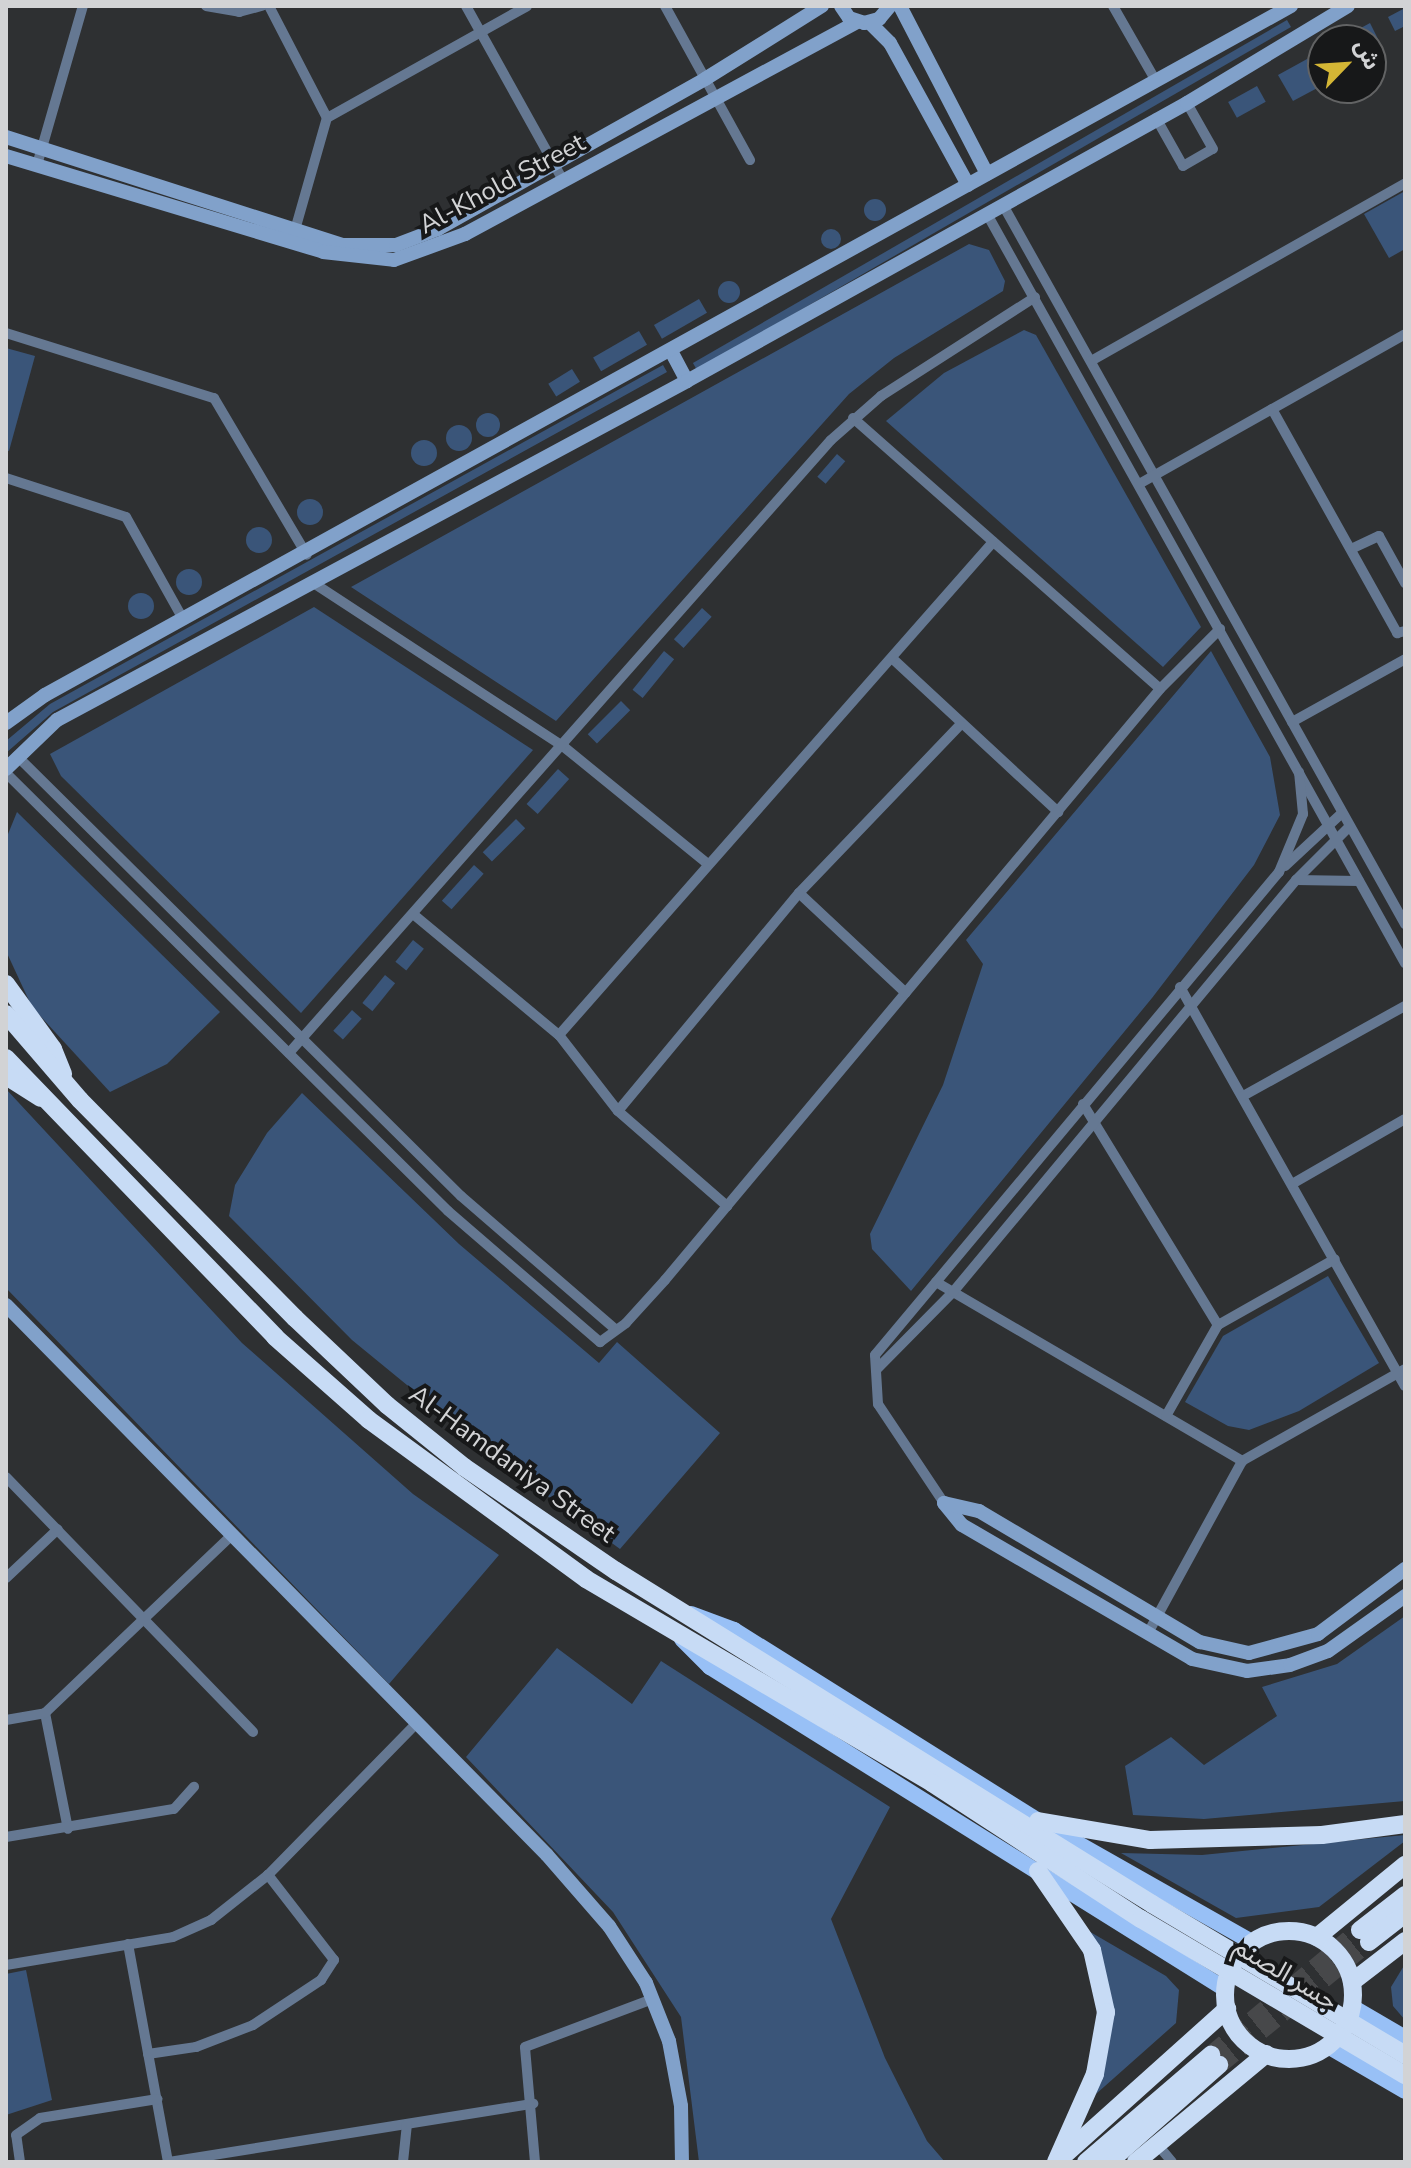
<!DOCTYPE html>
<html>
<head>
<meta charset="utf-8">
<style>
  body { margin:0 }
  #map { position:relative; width:1411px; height:2168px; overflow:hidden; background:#2e3032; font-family:"Nunito Sans","Noto Sans Arabic",sans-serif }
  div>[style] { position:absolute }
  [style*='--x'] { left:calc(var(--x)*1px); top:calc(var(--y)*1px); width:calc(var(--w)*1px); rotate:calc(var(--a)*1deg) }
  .green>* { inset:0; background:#3a5579; transform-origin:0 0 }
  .round { border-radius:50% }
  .highway-tunnel>* { height:18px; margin-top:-9px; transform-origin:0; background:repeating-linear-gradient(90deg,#47484a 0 18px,transparent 0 27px) }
  .street>* { height:10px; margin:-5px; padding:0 5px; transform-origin:5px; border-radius:5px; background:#657892 }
  .secondary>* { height:14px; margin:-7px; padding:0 7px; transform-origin:7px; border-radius:7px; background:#81a1ca }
  .primary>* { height:16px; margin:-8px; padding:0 8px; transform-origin:8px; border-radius:8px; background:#98c0f6 }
  .highway>* { height:18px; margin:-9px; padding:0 9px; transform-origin:9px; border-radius:9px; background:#c7dbf5 }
  .highway>.ring { margin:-9px; padding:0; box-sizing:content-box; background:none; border:18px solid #c7dbf5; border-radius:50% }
  .highway-bridge>* { height:18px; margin:-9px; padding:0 9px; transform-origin:9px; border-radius:9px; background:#c7dbf5 }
  span { translate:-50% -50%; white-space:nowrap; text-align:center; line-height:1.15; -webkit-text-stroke:8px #171819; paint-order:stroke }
  .street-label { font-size:26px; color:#d2d3d5 }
  .frame { position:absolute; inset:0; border:8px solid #d2d3d5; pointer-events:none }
  .north { position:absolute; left:1307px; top:24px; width:80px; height:80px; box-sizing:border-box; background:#171819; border:2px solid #626364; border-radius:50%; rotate:65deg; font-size:22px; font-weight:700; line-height:32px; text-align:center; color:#d2d3d5 }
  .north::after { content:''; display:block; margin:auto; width:28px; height:36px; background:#d4b635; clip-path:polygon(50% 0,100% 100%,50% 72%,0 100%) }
</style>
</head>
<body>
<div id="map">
  <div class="green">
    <i style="clip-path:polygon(1405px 8px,1405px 26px,1395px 31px,1388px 17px)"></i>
    <i style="left:1287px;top:20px;width:8px;height:686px;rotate:60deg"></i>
    <i style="clip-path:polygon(1370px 23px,1383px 49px,1371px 55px,1371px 40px,1339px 40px)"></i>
    <i style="clip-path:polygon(1318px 53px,1323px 85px,1293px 101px,1278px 75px)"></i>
    <i style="left:1257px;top:86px;width:18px;height:33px;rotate:61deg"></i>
    <i style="clip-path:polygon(1405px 191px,1405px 249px,1389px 258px,1364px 214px)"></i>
    <i class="round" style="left:864px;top:199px;width:22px;height:22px"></i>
    <i class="round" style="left:821px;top:229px;width:20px;height:20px"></i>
    <i style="clip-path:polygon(969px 244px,989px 250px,1005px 281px,1003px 291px,894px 358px,849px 394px,556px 721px,351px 587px)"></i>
    <i class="round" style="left:718px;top:281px;width:22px;height:22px"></i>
    <i style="left:699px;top:299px;width:16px;height:52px;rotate:60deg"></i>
    <i style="clip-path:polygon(1024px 330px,1036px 335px,1201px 627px,1163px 667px,886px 421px,944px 373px)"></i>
    <i style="left:639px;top:331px;width:16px;height:53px;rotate:60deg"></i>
    <i style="clip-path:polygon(6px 348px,35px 356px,9px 451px,6px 450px)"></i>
    <i style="clip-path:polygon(663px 365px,667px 372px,53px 712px,6px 753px,6px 741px,50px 704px)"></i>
    <i style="left:572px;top:369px;width:15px;height:28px;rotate:58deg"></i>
    <i class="round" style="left:476px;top:413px;width:24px;height:24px"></i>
    <i class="round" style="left:446px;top:425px;width:26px;height:26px"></i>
    <i class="round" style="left:411px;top:440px;width:26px;height:26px"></i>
    <i style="left:837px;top:454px;width:11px;height:30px;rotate:41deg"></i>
    <i class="round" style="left:297px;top:499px;width:26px;height:26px"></i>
    <i class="round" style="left:246px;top:527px;width:26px;height:26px"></i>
    <i class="round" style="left:176px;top:569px;width:26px;height:26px"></i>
    <i class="round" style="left:128px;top:593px;width:26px;height:26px"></i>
    <i style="clip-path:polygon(314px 607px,533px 750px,301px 1013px,61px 776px,50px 754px)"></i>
    <i style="left:702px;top:608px;width:13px;height:42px;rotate:42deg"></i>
    <i style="left:664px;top:651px;width:13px;height:50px;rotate:39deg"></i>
    <i style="clip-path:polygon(1211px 651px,1270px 757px,1280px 815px,1254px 865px,1152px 998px,911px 1291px,872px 1249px,870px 1234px,943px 1085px,983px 964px,966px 940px)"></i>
    <i style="left:621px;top:701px;width:13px;height:47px;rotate:45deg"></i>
    <i style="left:558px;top:769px;width:15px;height:47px;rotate:42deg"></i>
    <i style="clip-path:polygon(17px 812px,220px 1012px,167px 1064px,110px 1092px,32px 1007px,6px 951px,6px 839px)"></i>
    <i style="left:516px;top:819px;width:13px;height:47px;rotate:45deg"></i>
    <i style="left:474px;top:865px;width:13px;height:48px;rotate:42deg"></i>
    <i style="left:413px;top:940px;width:14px;height:28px;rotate:39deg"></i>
    <i style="left:385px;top:975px;width:13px;height:36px;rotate:39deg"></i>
    <i style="left:352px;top:1010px;width:13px;height:28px;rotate:42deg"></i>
    <i style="clip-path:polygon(6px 1089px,242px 1343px,413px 1494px,499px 1555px,389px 1684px,6px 1288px)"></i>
    <i style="clip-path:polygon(302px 1093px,459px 1244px,599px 1363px,617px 1342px,720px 1433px,620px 1549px,501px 1462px,352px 1340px,229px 1216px,235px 1185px,267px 1133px)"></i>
    <i style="clip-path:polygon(1328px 1276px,1379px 1363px,1299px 1411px,1249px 1430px,1228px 1426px,1185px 1402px,1223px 1336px)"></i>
    <i style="clip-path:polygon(1405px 1616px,1405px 1801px,1204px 1819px,1133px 1815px,1125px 1766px,1171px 1737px,1204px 1765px,1277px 1716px,1262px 1687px,1337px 1664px)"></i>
    <i style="clip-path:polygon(557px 1648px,632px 1704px,661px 1661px,890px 1807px,831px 1919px,885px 2058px,927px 2141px,945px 2162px,699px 2162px,681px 2017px,613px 1912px,466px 1757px)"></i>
    <i style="clip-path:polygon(1405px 1835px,1405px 1841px,1319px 1907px,1236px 1918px,1121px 1853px,1202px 1855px)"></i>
    <i style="clip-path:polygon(1080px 1926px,1166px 1976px,1179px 1990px,1176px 2023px,1096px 2094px,1110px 2033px)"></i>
    <i style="clip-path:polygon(1405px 1964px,1405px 2020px,1393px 2006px,1391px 1987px)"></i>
    <i style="clip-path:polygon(26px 1970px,52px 2100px,6px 2115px,6px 1974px)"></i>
  </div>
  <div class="highway-tunnel">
    <i style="--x:1211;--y:2055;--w:194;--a:-40"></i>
    <i style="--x:1219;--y:2065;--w:194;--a:-39.4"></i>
  </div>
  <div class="street">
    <i style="--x:206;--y:6;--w:34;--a:10"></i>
    <i style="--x:239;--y:12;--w:24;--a:-15"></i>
    <i style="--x:269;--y:6;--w:126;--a:62.6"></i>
    <i style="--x:466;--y:6;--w:199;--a:60.9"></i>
    <i style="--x:665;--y:6;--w:176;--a:61.1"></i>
    <i style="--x:1113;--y:6;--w:86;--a:60.2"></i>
    <i style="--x:1156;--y:118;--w:55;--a:60.6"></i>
    <i style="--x:1183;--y:166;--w:34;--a:-30"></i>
    <i style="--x:1213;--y:149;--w:53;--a:-119.5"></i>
    <i style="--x:37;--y:165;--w:166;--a:-73.9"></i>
    <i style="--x:1003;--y:205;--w:824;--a:60.79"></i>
    <i style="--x:987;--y:214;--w:858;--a:60.84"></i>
    <i style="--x:295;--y:230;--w:116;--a:-74.1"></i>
    <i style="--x:327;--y:118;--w:229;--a:-29.2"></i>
    <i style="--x:6;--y:333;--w:218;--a:17.4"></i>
    <i style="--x:214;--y:398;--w:182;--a:59.4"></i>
    <i style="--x:1091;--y:361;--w:361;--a:-29.5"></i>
    <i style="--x:1272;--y:409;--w:257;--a:60.8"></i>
    <i style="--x:1397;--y:633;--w:8;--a:-14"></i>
    <i style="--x:853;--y:418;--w:409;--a:41.4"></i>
    <i style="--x:6;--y:478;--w:126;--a:18"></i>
    <i style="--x:126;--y:517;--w:117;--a:60.8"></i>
    <i style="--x:1139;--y:484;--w:305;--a:-29.4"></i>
    <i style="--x:1351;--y:549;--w:31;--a:-25"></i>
    <i style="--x:1379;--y:536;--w:54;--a:61"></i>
    <i style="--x:315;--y:584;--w:298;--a:33.2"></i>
    <i style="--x:564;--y:747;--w:186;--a:39.1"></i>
    <i style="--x:894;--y:660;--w:224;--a:42.8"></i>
    <i style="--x:1292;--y:722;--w:129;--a:-29.1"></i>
    <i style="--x:17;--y:756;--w:625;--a:44.74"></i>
    <i style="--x:461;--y:1196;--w:202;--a:40.8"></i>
    <i style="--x:6;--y:773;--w:622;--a:44.74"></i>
    <i style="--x:448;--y:1211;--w:201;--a:40.8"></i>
    <i style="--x:600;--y:1342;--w:32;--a:-36"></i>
    <i style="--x:626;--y:1323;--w:58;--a:-47.8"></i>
    <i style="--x:665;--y:1280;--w:771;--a:-50.05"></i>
    <i style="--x:1160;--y:689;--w:85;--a:-45"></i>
    <i style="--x:1285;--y:866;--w:78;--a:-42.9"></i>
    <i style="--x:1296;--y:880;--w:63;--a:0.9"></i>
    <i style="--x:799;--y:893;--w:146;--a:43.1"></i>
    <i style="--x:413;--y:914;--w:190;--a:39.7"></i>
    <i style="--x:559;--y:1035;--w:657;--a:-48.64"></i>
    <i style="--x:1180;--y:987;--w:458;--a:60.6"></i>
    <i style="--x:559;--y:1035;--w:96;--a:52.2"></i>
    <i style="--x:618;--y:1111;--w:283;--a:-50.3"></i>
    <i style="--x:799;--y:893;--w:233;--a:-46.2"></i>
    <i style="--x:289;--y:1053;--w:818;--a:-48.52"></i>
    <i style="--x:831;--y:440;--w:67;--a:-41.3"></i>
    <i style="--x:881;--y:396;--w:183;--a:-32.7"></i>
    <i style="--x:1243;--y:1096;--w:185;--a:-29.1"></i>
    <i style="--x:1083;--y:1104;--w:259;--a:58.6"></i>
    <i style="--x:1218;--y:1325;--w:134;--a:-29.4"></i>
    <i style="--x:618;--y:1111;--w:145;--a:41.1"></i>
    <i style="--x:1292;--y:1184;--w:130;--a:-29.9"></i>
    <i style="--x:936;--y:1282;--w:355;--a:30.3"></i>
    <i style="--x:1242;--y:1461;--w:187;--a:-29.4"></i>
    <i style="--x:876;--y:1370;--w:110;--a:-45.4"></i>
    <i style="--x:953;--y:1292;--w:536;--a:-50.22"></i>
    <i style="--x:1296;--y:880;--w:76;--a:-45"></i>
    <i style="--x:1166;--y:1416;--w:105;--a:-60.3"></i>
    <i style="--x:6;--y:1477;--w:355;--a:45.9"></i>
    <i style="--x:944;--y:1503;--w:119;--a:-123.7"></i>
    <i style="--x:878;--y:1404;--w:49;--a:-93.5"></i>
    <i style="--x:875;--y:1355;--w:630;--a:-50.09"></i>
    <i style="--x:1279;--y:872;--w:63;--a:-67.5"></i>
    <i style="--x:1303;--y:814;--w:42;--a:-95.4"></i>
    <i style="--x:6;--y:1578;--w:71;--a:-43.3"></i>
    <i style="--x:1148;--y:1633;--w:196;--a:-61.3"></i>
    <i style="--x:45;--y:1713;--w:118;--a:78.8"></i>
    <i style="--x:6;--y:1720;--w:40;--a:-10"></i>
    <i style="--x:45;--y:1713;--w:258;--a:-43.6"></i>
    <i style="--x:6;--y:1837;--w:170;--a:-9.5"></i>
    <i style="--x:174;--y:1809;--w:30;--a:-48"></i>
    <i style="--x:128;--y:1944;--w:222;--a:79.6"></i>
    <i style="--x:6;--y:1965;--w:169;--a:-9.5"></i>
    <i style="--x:173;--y:1937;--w:42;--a:-24.1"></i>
    <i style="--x:211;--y:1920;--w:73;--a:-38.3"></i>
    <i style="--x:268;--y:1875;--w:213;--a:-45.6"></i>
    <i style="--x:148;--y:2054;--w:49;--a:-8.3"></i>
    <i style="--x:196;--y:2047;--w:61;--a:-21.1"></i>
    <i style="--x:253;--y:2025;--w:82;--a:-33.5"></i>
    <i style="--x:321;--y:1980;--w:24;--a:-57"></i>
    <i style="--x:334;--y:1960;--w:108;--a:-127.8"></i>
    <i style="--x:1157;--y:2144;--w:23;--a:50"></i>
    <i style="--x:20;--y:2162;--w:27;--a:-98"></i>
    <i style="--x:16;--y:2135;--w:29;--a:-35"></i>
    <i style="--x:40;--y:2118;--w:119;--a:-9.2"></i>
    <i style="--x:169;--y:2162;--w:369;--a:-9.1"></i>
    <i style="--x:403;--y:2162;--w:38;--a:-84"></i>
    <i style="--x:535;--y:2162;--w:115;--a:-95"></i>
    <i style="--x:525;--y:2047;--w:137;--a:-20.6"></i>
  </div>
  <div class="secondary">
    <i style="--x:841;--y:6;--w:14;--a:56"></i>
    <i style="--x:849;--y:18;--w:16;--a:18"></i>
    <i style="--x:864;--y:23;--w:16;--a:-15"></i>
    <i style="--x:879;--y:19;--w:17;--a:-50"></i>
    <i style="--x:900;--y:6;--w:189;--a:62.6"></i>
    <i style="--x:870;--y:23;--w:28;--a:45"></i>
    <i style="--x:890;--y:43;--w:162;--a:61.2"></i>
    <i style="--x:6;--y:137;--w:354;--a:17.8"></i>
    <i style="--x:343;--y:245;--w:53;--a:0"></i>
    <i style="--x:396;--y:245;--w:45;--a:-20.9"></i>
    <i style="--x:438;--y:229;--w:306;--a:-29.3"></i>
    <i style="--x:705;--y:79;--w:138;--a:-32"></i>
    <i style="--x:6;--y:156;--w:331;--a:16.8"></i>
    <i style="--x:323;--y:252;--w:71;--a:6.4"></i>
    <i style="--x:394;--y:260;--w:76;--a:-20.1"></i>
    <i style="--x:465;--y:234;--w:446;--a:-28.4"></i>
    <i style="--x:671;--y:351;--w:34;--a:62"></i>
    <i style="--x:6;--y:723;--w:48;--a:-35.7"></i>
    <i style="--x:45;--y:695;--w:1424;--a:-28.94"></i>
    <i style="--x:6;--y:769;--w:71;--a:-43.9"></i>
    <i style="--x:57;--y:720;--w:715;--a:-28.28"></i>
    <i style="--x:687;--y:381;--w:572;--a:-29.07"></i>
    <i style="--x:1187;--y:103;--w:188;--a:-31.1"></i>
    <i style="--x:6;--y:1305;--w:771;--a:45.47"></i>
    <i style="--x:547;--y:1855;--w:94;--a:48.9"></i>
    <i style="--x:609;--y:1926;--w:68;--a:57"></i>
    <i style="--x:646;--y:1983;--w:62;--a:68.4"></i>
    <i style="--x:669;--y:2041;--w:66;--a:79.5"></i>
    <i style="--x:681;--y:2106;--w:56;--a:89"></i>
    <i style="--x:944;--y:1503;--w:28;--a:51"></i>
    <i style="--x:962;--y:1525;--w:266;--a:30.2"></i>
    <i style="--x:1192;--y:1659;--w:56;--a:12.3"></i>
    <i style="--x:1247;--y:1671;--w:43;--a:-7.9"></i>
    <i style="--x:1290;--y:1665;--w:40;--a:-20.2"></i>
    <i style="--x:1328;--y:1651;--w:95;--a:-35.5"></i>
    <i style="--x:944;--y:1503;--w:36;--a:13"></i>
    <i style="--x:979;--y:1511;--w:257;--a:30.7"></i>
    <i style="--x:1200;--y:1642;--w:50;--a:12.7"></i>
    <i style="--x:1249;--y:1653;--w:72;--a:-15.4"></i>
    <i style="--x:1318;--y:1634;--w:109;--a:-36.8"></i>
  </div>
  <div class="primary">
    <i style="--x:691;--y:1614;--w:46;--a:20.4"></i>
    <i style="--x:734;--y:1630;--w:359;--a:32.1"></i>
    <i style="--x:1038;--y:1821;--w:246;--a:29.5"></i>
    <i style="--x:682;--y:1639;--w:40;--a:45"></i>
    <i style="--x:710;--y:1667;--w:607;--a:32.02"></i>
    <i style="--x:1352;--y:2007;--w:61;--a:30.3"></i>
    <i style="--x:1328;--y:2046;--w:89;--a:30.3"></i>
  </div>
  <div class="highway">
    <i style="--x:6;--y:984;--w:80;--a:54.1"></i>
    <i style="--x:53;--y:1049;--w:27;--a:68"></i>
    <i style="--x:6;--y:1014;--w:113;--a:49.3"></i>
    <i style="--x:80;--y:1100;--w:306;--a:45.4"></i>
    <i style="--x:295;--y:1318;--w:127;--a:43.4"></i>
    <i style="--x:387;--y:1405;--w:99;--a:38.8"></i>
    <i style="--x:464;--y:1467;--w:184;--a:34.4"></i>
    <i style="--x:616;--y:1571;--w:631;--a:31.85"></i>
    <i style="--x:6;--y:1058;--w:388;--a:46"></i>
    <i style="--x:275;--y:1337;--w:125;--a:41.4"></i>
    <i style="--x:369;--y:1420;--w:269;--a:36.2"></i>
    <i style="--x:586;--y:1579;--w:402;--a:30.5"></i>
    <i style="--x:932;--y:1783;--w:249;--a:33.1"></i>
    <i style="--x:6;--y:1076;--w:41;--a:32.2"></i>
    <i style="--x:1038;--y:1821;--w:114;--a:9.6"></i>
    <i style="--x:1150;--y:1840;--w:172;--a:-1.7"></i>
    <i style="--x:1322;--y:1835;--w:84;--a:-7.5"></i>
    <i style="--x:1038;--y:1871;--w:96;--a:55.6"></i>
    <i style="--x:1092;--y:1950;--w:64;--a:77.3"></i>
    <i style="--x:1106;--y:2012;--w:63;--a:100.1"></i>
    <i style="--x:1095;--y:2074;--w:96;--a:113.9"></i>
    <i style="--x:1360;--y:1930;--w:57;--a:-37.9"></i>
    <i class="ring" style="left:1225px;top:1931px;width:110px;height:110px"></i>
    <i style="--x:1317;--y:1937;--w:114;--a:-39.3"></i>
    <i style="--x:1369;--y:1942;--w:46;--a:-37.9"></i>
    <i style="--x:1352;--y:1982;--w:67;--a:-37.7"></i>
    <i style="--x:1062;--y:2157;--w:222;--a:-41.9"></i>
    <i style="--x:1086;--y:2162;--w:165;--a:-40.6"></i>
    <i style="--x:1109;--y:2162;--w:147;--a:-41.4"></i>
    <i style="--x:1136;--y:2162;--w:169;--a:-39.7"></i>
  </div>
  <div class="highway-bridge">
    <i style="--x:1152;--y:1904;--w:295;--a:30.8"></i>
    <i style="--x:1141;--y:1919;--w:307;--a:30.6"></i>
  </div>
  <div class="street-label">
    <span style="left:502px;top:184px;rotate:-28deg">Al-Khold Street</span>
    <span style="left:512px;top:1464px;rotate:36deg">Al-Hamdaniya Street</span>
    <span style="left:1286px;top:1974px;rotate:31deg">جسر الصنم</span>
  </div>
  <div class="frame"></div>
  <div class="north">ش</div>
</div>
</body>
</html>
